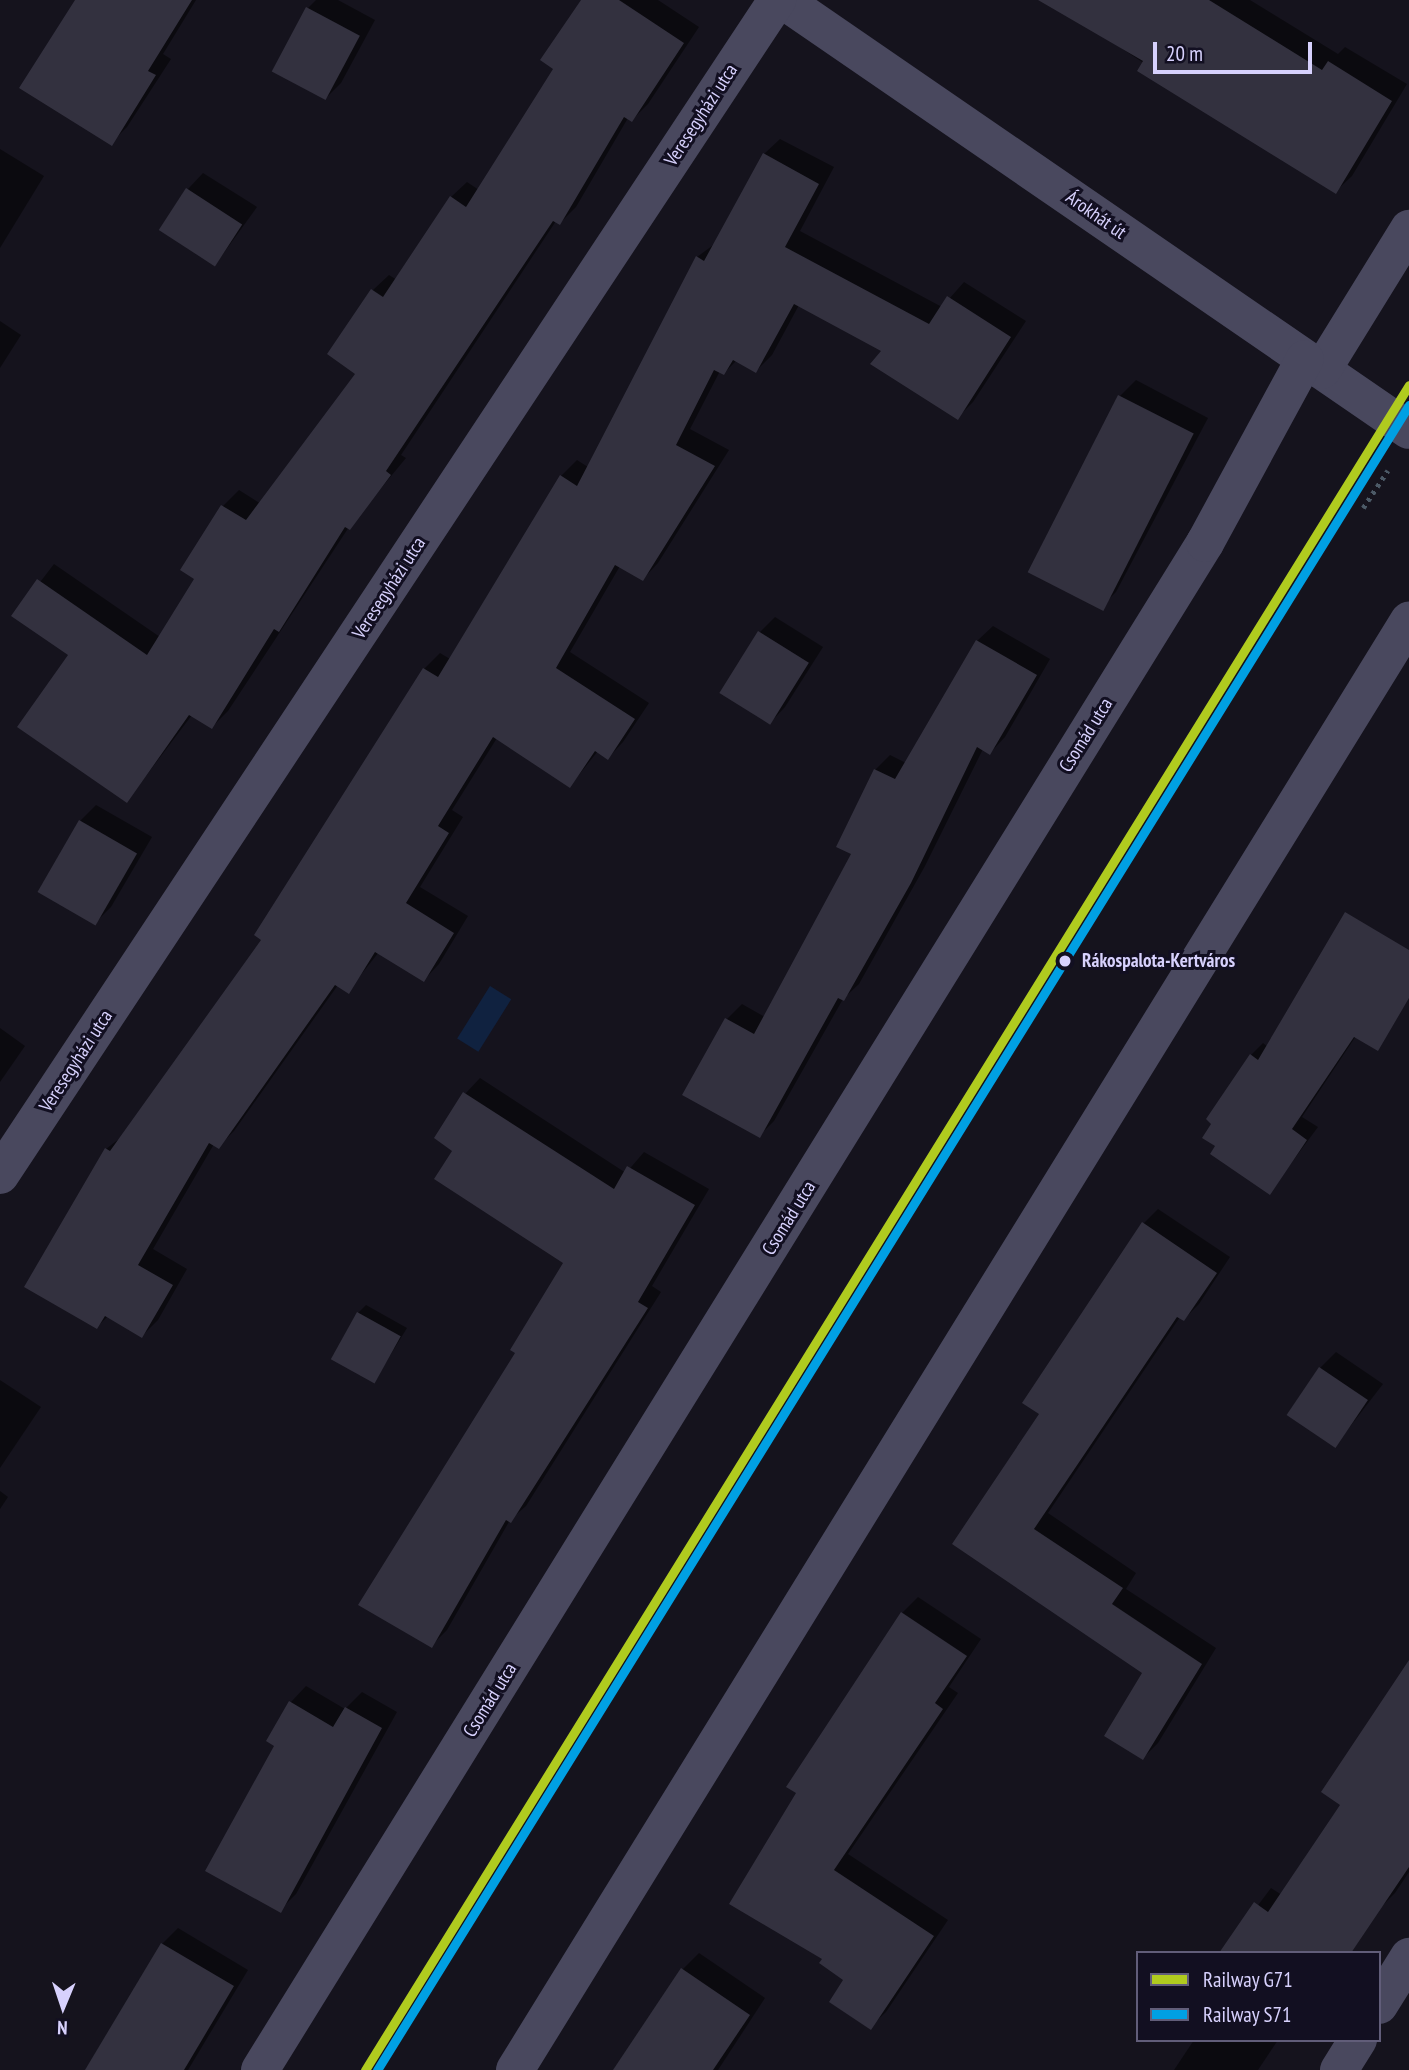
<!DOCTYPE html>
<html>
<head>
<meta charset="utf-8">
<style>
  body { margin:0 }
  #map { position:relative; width:1409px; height:2070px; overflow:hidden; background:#15131d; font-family:"PT Sans Narrow",sans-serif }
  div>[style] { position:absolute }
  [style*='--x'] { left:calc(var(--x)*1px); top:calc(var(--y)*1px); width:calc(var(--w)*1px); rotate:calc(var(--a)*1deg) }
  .water>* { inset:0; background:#102240; transform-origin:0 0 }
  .shadow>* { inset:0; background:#0007 }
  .building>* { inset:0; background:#33313f; transform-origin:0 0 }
  .path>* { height:4.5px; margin-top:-2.25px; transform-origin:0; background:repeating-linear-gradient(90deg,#4c5a67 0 3.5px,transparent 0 8.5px) }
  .minor>* { height:38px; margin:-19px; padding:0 19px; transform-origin:19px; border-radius:19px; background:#49485e }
  .rail-1>* { height:9px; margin:-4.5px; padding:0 4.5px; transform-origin:4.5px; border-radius:4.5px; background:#b0cb1f }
  .rail-2>* { height:9px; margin:-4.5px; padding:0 4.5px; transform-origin:4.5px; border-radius:4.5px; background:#00a0e3 }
  .dots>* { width:19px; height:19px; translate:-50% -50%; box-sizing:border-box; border:4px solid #120f21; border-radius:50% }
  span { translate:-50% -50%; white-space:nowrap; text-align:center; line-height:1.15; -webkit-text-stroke:6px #120f21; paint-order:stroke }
  .street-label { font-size:19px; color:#d7d1fd }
  .stop-label { font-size:19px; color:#d7d1fd; font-weight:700 }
  .left { translate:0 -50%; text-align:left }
  .legend { position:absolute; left:1136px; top:1951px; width:245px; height:91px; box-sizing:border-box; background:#120f21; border:2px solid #615d79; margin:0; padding:9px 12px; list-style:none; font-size:21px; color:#d7d1fd }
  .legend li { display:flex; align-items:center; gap:14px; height:35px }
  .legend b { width:35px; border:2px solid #615d79 }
  .north { position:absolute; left:28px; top:1972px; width:70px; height:70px; -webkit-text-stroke:5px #120f21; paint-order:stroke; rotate:182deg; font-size:19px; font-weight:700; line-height:28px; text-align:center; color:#d7d1fd }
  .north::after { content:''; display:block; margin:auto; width:24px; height:32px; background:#d7d1fd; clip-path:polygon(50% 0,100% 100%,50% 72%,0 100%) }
  .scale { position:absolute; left:1153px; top:42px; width:159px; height:32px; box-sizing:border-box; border:4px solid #d7d1fd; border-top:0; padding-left:9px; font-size:21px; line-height:24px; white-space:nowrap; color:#d7d1fd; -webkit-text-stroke:5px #120f21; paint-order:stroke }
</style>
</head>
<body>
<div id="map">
  <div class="water">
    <i style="left:490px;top:986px;width:25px;height:62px;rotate:32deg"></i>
  </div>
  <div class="shadow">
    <i style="clip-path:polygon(86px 0,196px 0,163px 54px,171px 59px,127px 127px,111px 143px)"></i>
    <i style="clip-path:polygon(316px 0,338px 0,375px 20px,341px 83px,325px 99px,308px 8px)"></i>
    <i style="clip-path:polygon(583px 0,658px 0,699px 27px,648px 104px,632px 120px,628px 118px,576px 207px,560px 223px,556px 221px,401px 455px,406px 458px,349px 527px,228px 711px,212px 727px,192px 715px,127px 801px,70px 654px,14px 616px,54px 564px,160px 637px,196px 578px,182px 570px,223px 506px,239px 490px,261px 504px,357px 373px,373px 290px,389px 275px,397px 280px,451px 197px,467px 182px,479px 190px,555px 68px)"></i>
    <i style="clip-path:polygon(1049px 0,1250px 0,1338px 54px,1345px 47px,1407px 84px,1352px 176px,1336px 191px)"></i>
    <i style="clip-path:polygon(780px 139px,834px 167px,800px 231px,942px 307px,964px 282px,1026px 321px,973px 402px,958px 417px,883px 350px,799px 305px,772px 355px,756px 371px,737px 360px,724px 373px,720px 371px,690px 429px,729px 450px,658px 563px,643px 579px,620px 566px,570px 652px,649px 703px,623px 742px,608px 758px,598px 751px,570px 786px,497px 738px,452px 810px,463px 817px,420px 887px,468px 916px,439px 964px,424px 980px,379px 952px,348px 991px,338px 985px,234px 1131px,218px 1147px,214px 1144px,153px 1249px,187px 1269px,158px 1320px,142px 1336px,108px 1316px,97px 1327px,106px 1149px,124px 1135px,264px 940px,256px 935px,424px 669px,440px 653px,450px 659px,561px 476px,577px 460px,588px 467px,697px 257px,716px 243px,764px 154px)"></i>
    <i style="clip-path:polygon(0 149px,44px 176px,0 248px)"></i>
    <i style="clip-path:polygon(203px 173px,257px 207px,215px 265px,188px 189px)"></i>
    <i style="clip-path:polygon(0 321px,21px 335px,0 368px)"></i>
    <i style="clip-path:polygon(1136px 380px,1208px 418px,1116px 592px,1100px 608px,1120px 396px)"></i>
    <i style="clip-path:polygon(775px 617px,823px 647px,785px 707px,770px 723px,759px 633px)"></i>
    <i style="clip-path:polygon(993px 626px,1050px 659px,1005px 737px,990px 753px,983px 749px,925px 866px,859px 984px,843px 999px,774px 1121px,759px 1136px,727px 1019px,742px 1004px,765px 1017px,854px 854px,875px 770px,890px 755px,906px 763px,977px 641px)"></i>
    <i style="clip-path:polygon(96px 805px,152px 837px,111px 907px,95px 923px,80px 821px)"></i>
    <i style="clip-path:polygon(1368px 1018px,1302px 1117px,1318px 1127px,1269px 1193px,1251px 1055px,1263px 1043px,1268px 1047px)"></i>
    <i style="clip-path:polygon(0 1028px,25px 1046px,0 1082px)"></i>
    <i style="clip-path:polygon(480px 1078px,626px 1173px,644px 1152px,709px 1189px,652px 1286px,661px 1292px,526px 1506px,510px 1520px,447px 1630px,432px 1645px,517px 1352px,565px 1263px,455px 1150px,465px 1094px)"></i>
    <i style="clip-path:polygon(1158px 1209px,1230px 1257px,1199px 1304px,1184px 1319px,1180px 1317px,1048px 1513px,1136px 1573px,1126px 1589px,1216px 1648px,1158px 1743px,1143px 1758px,1145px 1673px,954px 1544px,1041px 1413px,1143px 1224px)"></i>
    <i style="clip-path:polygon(366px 1305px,407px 1328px,375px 1380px,358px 1313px)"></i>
    <i style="clip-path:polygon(1336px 1352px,1383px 1384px,1335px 1446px,1320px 1368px)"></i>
    <i style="clip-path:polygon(0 1380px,41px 1407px,0 1468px)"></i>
    <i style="clip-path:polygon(0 1491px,8px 1497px,0 1509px)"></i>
    <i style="clip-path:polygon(918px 1597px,981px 1639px,949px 1687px,958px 1693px,848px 1854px,948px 1920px,886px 2012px,870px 2027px,846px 1980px,824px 1959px,732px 1904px,902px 1613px)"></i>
    <i style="clip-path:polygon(306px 1686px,345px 1709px,362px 1692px,397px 1712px,296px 1894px,280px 1910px,277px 1745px,291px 1702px)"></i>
    <i style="clip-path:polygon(1409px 1686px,1409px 1872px,1395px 1893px,1379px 1909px,1222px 1953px,1271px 1888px,1282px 1895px,1342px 1805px)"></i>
    <i style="clip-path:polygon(178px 1928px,248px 1970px,188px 2070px,87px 2070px,162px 1944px)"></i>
    <i style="clip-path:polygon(699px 1953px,765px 1998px,718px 2070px,615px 2070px,683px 1969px)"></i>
    <i style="clip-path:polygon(1194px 2040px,1278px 2040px,1258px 2070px,1174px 2070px)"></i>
  </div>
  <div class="building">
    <i style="clip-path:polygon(75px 0,192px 0,148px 71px,156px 75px,112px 146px,19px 88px)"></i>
    <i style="clip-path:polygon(581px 0,619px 0,684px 43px,632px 122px,624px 117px,560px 225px,553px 221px,386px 471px,391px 475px,350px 530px,345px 527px,279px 632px,274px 629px,212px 729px,189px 715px,127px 803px,17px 727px,68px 655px,11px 616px,37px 579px,147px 655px,194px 579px,180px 570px,221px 505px,246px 520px,355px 374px,327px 354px,371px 289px,383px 297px,450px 196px,466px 207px,553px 69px,540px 60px)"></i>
    <i style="clip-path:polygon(1038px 0,1209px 0,1322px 70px,1328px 61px,1392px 101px,1336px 194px,1137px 71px,1143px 61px)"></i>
    <i style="left:306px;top:7px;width:61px;height:73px;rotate:28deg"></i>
    <i style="clip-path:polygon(763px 153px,819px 184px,785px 247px,929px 324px,947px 296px,1011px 337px,958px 420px,870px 364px,881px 351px,794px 304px,756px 373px,733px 360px,724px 375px,714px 370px,676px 445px,715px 466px,643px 581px,615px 565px,556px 668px,635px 719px,608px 760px,595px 751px,570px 788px,493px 737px,438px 826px,449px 833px,406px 903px,454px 933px,424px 982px,375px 952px,349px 994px,335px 985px,219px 1149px,209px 1143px,138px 1265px,173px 1285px,142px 1338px,105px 1316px,97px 1329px,24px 1287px,105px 1148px,110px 1151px,261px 940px,254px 935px,423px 668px,438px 677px,560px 475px,577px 486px,696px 256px,704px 261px)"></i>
    <i style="left:186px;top:188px;width:67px;height:50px;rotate:33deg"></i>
    <i style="left:1118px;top:395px;width:85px;height:199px;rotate:27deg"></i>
    <i style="left:758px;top:631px;width:60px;height:73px;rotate:32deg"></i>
    <i style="clip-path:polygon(976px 640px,1037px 675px,990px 755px,977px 747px,911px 883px,844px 1001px,838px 998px,760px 1138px,682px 1095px,725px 1018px,754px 1034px,851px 854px,836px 847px,874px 769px,895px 779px)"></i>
    <i style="left:79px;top:820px;width:67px;height:83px;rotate:30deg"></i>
    <i style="clip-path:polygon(1345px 912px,1409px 950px,1409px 998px,1378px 1051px,1354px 1037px,1292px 1129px,1307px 1140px,1270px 1195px,1210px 1154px,1215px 1146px,1202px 1138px,1211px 1124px,1206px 1119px,1250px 1054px,1258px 1060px)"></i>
    <i style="clip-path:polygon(463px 1092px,614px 1189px,627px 1166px,695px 1205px,638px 1302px,648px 1308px,511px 1523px,506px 1520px,432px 1648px,358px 1605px,515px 1353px,510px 1350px,563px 1263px,434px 1179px,452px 1151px,434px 1138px)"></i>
    <i style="clip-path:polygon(1142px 1222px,1217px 1273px,1184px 1321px,1177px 1317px,1034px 1529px,1123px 1588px,1112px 1604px,1202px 1664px,1143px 1760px,1104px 1736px,1142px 1673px,952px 1544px,1039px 1414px,1022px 1403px)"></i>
    <i style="left:357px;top:1312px;width:50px;height:54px;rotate:29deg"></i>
    <i style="left:1319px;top:1367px;width:59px;height:58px;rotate:34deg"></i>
    <i style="clip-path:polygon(901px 1612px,967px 1656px,935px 1703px,943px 1709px,834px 1870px,934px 1936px,871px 2030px,829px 2002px,843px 1980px,819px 1963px,822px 1959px,729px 1904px,796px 1793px,786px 1787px)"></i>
    <i style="clip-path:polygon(1409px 1660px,1409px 1867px,1351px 1953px,1219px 1953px,1254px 1902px,1268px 1912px,1340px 1805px,1321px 1792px)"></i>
    <i style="clip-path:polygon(289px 1701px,333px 1727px,345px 1707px,382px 1728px,281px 1913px,205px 1871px,274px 1746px,266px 1741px)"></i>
    <i style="clip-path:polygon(161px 1943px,234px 1986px,184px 2070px,85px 2070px)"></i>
    <i style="clip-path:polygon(681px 1968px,750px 2015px,713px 2070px,613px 2070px)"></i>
  </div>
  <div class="path">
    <i style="--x:1363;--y:508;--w:45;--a:-56.7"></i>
  </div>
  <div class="minor">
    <i style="--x:783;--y:0;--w:759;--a:34.49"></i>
    <i style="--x:1322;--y:370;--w:166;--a:-58.3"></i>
    <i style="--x:0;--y:1175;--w:1409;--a:-56.52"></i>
    <i style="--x:1379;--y:2005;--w:57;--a:-58"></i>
    <i style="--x:260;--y:2070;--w:1796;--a:-58.25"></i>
    <i style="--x:1205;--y:543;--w:209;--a:-61.5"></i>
    <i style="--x:515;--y:2070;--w:1703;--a:-58.33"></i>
    <i style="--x:1339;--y:2070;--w:36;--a:-58"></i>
  </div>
  <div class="rail-1">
    <i style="--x:365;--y:2070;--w:1982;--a:-58.22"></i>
  </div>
  <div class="rail-2">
    <i style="--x:377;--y:2070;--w:1959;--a:-58.21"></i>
  </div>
  <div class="dots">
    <i style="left:1065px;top:961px;background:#d7d1fd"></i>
  </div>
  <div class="street-label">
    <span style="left:701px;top:115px;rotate:-57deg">Veresegyházi utca</span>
    <span style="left:1096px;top:215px;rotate:35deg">Árokhát út</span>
    <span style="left:389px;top:588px;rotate:-57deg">Veresegyházi utca</span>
    <span style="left:1086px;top:735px;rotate:-58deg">Csomád utca</span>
    <span style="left:76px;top:1061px;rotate:-57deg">Veresegyházi utca</span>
    <span style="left:789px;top:1218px;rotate:-58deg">Csomád utca</span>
    <span style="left:490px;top:1700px;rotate:-58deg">Csomád utca</span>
  </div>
  <div class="stop-label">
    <span class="left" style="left:1082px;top:961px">Rákospalota-Kertváros</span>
  </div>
  <ul class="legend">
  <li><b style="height:9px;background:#b0cb1f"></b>Railway G71</li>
  <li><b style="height:9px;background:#00a0e3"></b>Railway S71</li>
  </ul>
  <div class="north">N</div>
  <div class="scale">20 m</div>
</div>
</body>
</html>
